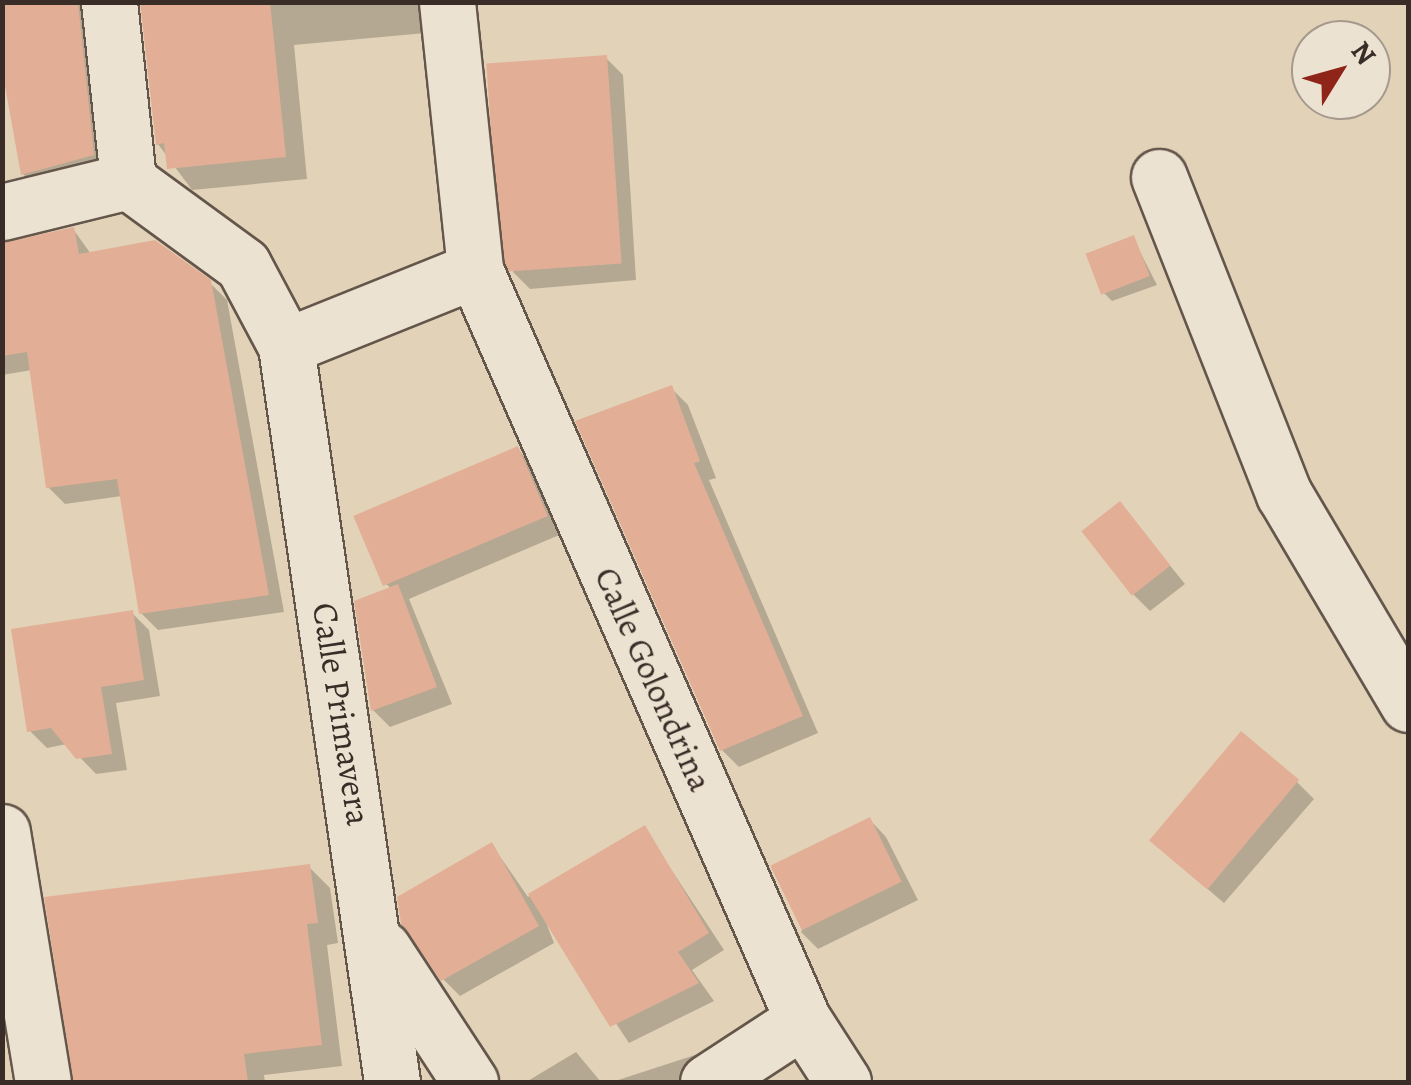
<!DOCTYPE html>
<html>
<head>
<meta charset="utf-8">
<style>
  body { margin:0 }
  #map { position:relative; width:1411px; height:1085px; overflow:hidden; background:#e2d3b8; font-family:Alegreya,serif }
  div>[style] { position:absolute }
  [style*='--x'] { left:calc(var(--x)*1px); top:calc(var(--y)*1px); width:calc(var(--w)*1px); rotate:calc(var(--a)*1deg) }
  .shadow>* { inset:0; background:#0003 }
  .building>* { inset:0; background:#e2af96; transform-origin:0 0 }
  .roads { filter:drop-shadow(2px 0 #64564b) drop-shadow(-2px 0 #64564b) drop-shadow(0 2px #64564b) drop-shadow(0 -2px #64564b) }
  .minor>* { height:55px; margin:-27.5px; padding:0 27.5px; transform-origin:27.5px; border-radius:27.5px; background:#ece2d1 }
  span { translate:-50% -50%; white-space:nowrap; text-align:center; line-height:1.15; -webkit-text-stroke:10px #ece2d1; paint-order:stroke }
  .street-label { font-size:35px; color:#3a2c27 }
  .frame { position:absolute; inset:0; border:5px solid #3a2c27; pointer-events:none }
  .north { position:absolute; left:1291px; top:20px; width:100px; height:100px; box-sizing:border-box; background:#ece2d1; border:2px solid #a5998d; border-radius:50%; rotate:53deg; font-size:28px; font-weight:700; line-height:40px; text-align:center; color:#3a2c27 }
  .north::after { content:''; display:block; margin:auto; width:35px; height:45px; background:#8f2418; clip-path:polygon(50% 0,100% 100%,50% 72%,0 100%) }
</style>
</head>
<body>
<div id="map">
  <div class="shadow">
    <i style="clip-path:polygon(2px 2px,111px 2px,115px 177px,45px 196px,23px 174px)"></i>
    <i style="clip-path:polygon(143px 2px,435px 2px,437px 32px,294px 45px,307px 179px,192px 190px,158px 144px)"></i>
    <i style="clip-path:polygon(606px 58px,623px 75px,636px 280px,530px 289px,513px 272px)"></i>
    <i style="clip-path:polygon(73px 229px,91px 254px,209px 282px,227px 300px,284px 612px,158px 630px,141px 613px,122px 496px,65px 504px,48px 487px,32px 370px,2px 375px,2px 244px)"></i>
    <i style="clip-path:polygon(1133px 238px,1157px 285px,1112px 301px,1104px 293px)"></i>
    <i style="clip-path:polygon(671px 388px,688px 405px,716px 478px,709px 480px,818px 733px,739px 767px,722px 750px)"></i>
    <i style="clip-path:polygon(517px 449px,534px 466px,564px 533px,409px 599px,452px 704px,390px 727px,373px 710px,357px 602px,392px 589px,386px 584px)"></i>
    <i style="clip-path:polygon(1120px 504px,1185px 584px,1150px 611px,1133px 594px)"></i>
    <i style="clip-path:polygon(132px 613px,149px 630px,160px 696px,116px 703px,127px 770px,96px 774px,67px 744px,47px 748px,30px 731px)"></i>
    <i style="clip-path:polygon(1297px 782px,1314px 799px,1224px 903px,1169px 856px)"></i>
    <i style="clip-path:polygon(870px 820px,886px 837px,918px 900px,818px 949px,801px 932px)"></i>
    <i style="clip-path:polygon(644px 828px,724px 950px,692px 970px,714px 1001px,629px 1043px,542px 912px,554px 943px,460px 996px,443px 979px,492px 845px,528px 897px)"></i>
    <i style="clip-path:polygon(309px 867px,330px 888px,338px 943px,327px 945px,342px 1066px,264px 1075px,265px 1082px,75px 1082px)"></i>
    <i style="clip-path:polygon(576px 1052px,601px 1082px,526px 1082px)"></i>
    <i style="clip-path:polygon(698px 1054px,718px 1074px,709px 1082px,612px 1082px)"></i>
  </div>
  <div class="building">
    <i style="clip-path:polygon(2px 2px,78px 2px,94px 155px,21px 175px,2px 69px)"></i>
    <i style="clip-path:polygon(140px 2px,270px 2px,286px 157px,167px 169px,164px 143px,156px 145px)"></i>
    <i style="left:607px;top:55px;width:209px;height:121px;rotate:86deg"></i>
    <i style="clip-path:polygon(74px 227px,79px 254px,155px 240px,211px 280px,269px 595px,139px 614px,117px 479px,46px 488px,27px 352px,2px 356px,2px 243px)"></i>
    <i style="left:1134px;top:235px;width:44px;height:52px;rotate:69deg"></i>
    <i style="clip-path:polygon(672px 385px,700px 461px,694px 463px,803px 716px,720px 751px,575px 421px)"></i>
    <i style="left:518px;top:446px;width:76px;height:179px;rotate:67deg"></i>
    <i style="left:1120px;top:501px;width:82px;height:49px;rotate:52deg"></i>
    <i style="clip-path:polygon(398px 584px,437px 687px,371px 711px,354px 601px)"></i>
    <i style="clip-path:polygon(133px 610px,144px 680px,101px 687px,112px 754px,76px 759px,51px 728px,27px 732px,11px 629px)"></i>
    <i style="left:1241px;top:731px;width:76px;height:143px;rotate:40deg"></i>
    <i style="left:870px;top:817px;width:72px;height:111px;rotate:64deg"></i>
    <i style="clip-path:polygon(645px 825px,709px 933px,678px 952px,699px 983px,610px 1027px,528px 894px)"></i>
    <i style="clip-path:polygon(492px 842px,539px 926px,441px 981px,401px 924px,397px 897px)"></i>
    <i style="clip-path:polygon(310px 864px,318px 923px,307px 924px,322px 1045px,244px 1054px,248px 1082px,73px 1082px,44px 897px)"></i>
  </div>
  <div class="roads">
    <div class="minor">
      <i style="--x:109;--y:2;--w:180;--a:83.9"></i>
      <i style="--x:447;--y:2;--w:269;--a:84"></i>
      <i style="--x:475;--y:270;--w:819;--a:66.38"></i>
      <i style="--x:803;--y:1020;--w:74;--a:57.2"></i>
      <i style="--x:1159;--y:177;--w:341;--a:68.5"></i>
      <i style="--x:1284;--y:494;--w:244;--a:59.4"></i>
      <i style="--x:128;--y:181;--w:142;--a:36.1"></i>
      <i style="--x:243;--y:265;--w:92;--a:62"></i>
      <i style="--x:286;--y:346;--w:744;--a:81.8"></i>
      <i style="--x:2;--y:212;--w:130;--a:-13.8"></i>
      <i style="--x:286;--y:346;--w:204;--a:-21.9"></i>
      <i style="--x:2;--y:832;--w:253;--a:80.7"></i>
      <i style="--x:383;--y:949;--w:159;--a:56.8"></i>
      <i style="--x:708;--y:1082;--w:113;--a:-33.1"></i>
    </div>
  </div>
  <div class="street-label">
    <span style="left:654px;top:679px;rotate:66deg">Calle Golondrina</span>
    <span style="left:342px;top:714px;rotate:81deg">Calle Primavera</span>
  </div>
  <div class="frame"></div>
  <div class="north">N</div>
</div>
</body>
</html>
